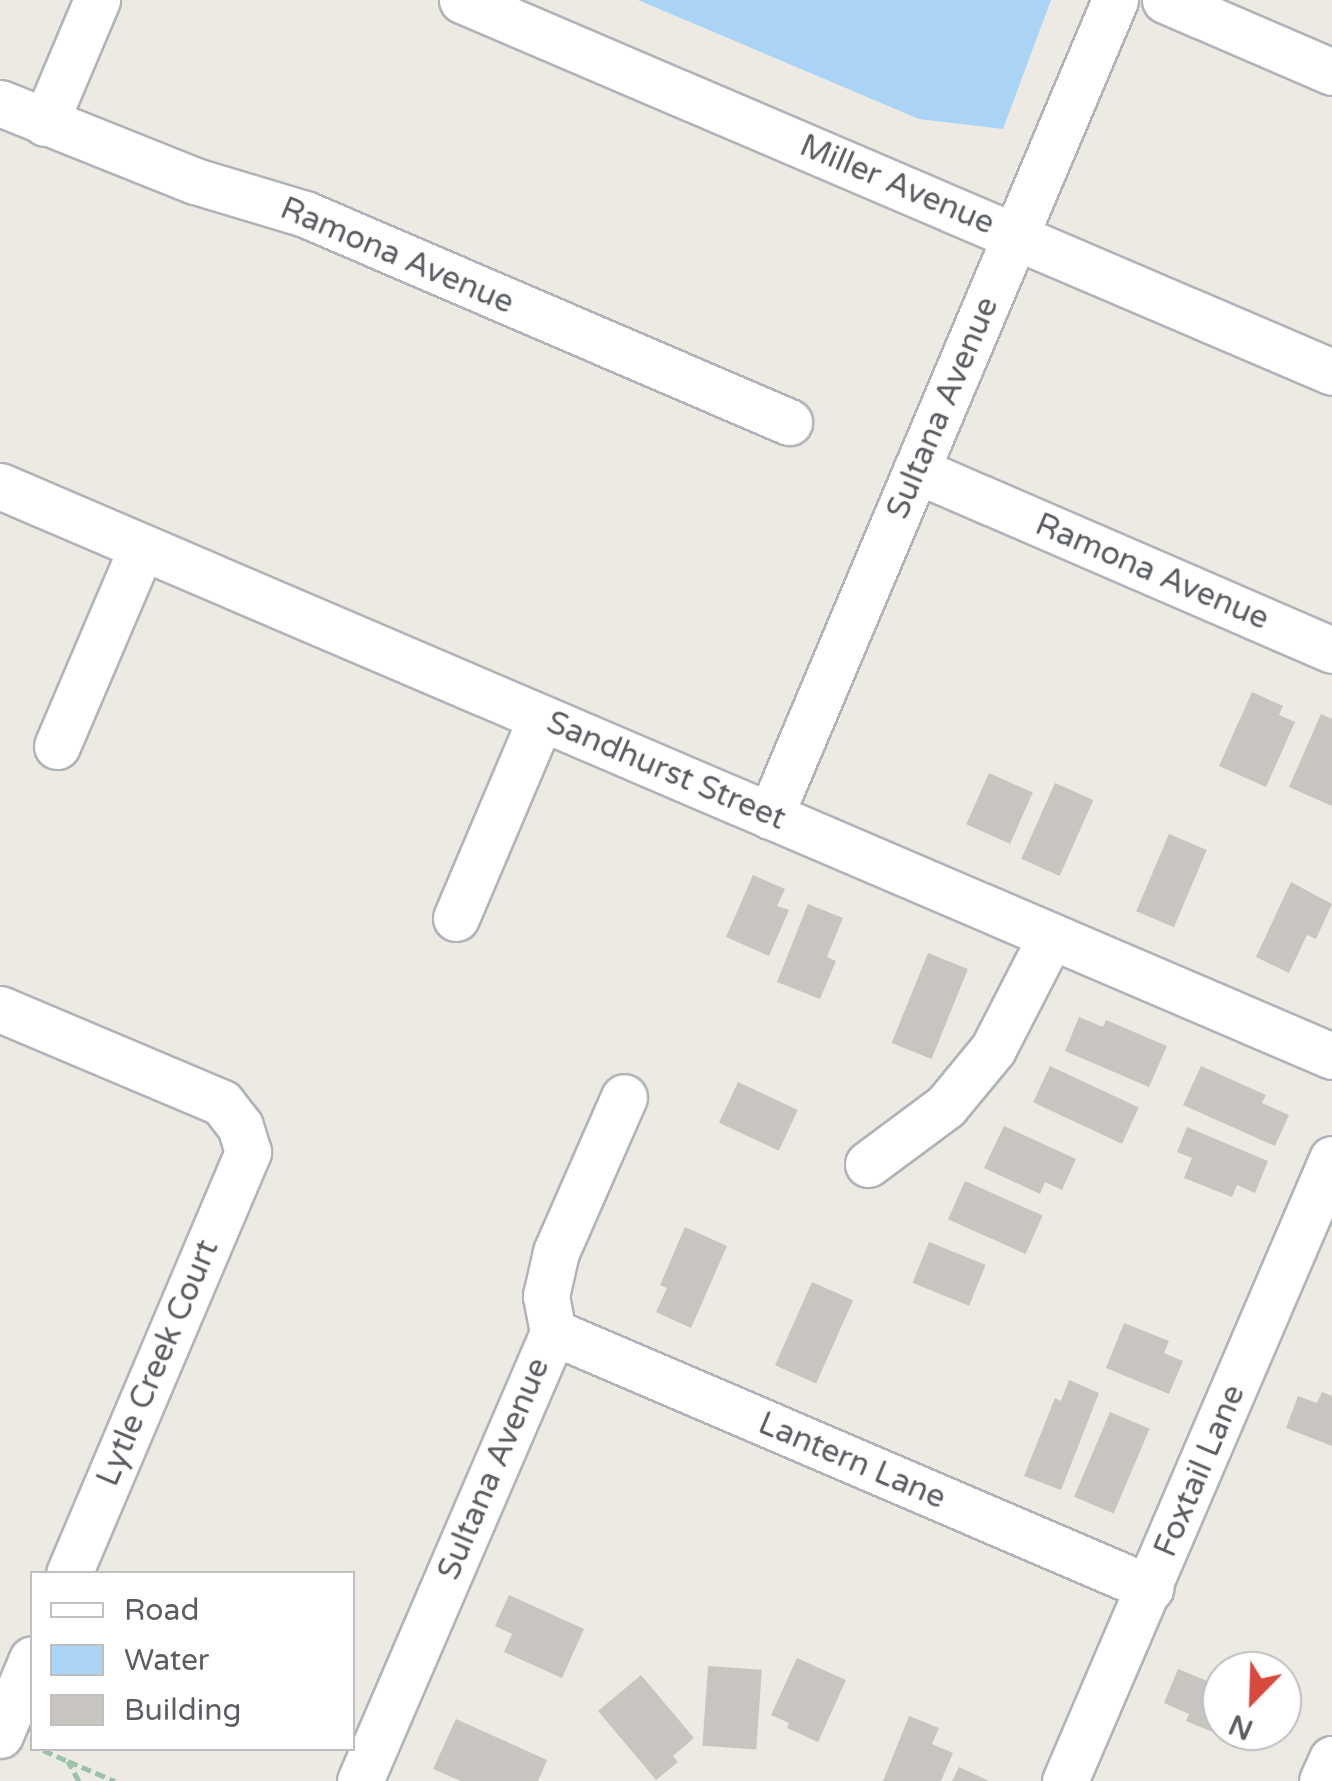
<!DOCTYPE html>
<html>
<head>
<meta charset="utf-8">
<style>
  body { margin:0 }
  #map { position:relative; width:1332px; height:1781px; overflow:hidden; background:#eceae3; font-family:"Varela Round",sans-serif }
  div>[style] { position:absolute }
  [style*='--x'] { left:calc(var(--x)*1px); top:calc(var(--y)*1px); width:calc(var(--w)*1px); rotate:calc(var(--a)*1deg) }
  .water>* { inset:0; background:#a9d4f6 }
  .building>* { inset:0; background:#c8c5c0; transform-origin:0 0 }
  .path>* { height:5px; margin-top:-2.5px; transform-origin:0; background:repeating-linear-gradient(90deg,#9cc2a7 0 10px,transparent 0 15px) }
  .roads { filter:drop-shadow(2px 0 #b0b3b7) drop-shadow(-2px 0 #b0b3b7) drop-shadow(0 2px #b0b3b7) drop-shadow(0 -2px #b0b3b7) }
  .minor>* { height:45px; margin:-22.5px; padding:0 22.5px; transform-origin:22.5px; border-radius:22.5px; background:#fff }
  span { translate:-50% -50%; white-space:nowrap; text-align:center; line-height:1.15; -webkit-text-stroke:8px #fff; paint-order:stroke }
  .street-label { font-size:32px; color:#5b5e62 }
  .legend { position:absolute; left:30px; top:1571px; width:325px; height:180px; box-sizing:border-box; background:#fff; border:2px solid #bdbfc0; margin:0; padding:12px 18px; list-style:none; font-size:30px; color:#5b5e62 }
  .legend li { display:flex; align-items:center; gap:20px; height:50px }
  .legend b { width:50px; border:2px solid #bdbfc0 }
  .north { position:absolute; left:1202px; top:1651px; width:100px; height:100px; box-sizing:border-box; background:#fff; border:2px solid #bdbfc0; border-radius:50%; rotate:203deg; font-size:28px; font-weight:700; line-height:40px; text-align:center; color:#5b5e62 }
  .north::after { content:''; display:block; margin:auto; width:35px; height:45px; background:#d84a3d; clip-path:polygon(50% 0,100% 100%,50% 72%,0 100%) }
</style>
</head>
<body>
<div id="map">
  <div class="water">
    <i style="clip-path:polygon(638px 0,1051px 0,1003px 129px,919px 119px)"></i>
  </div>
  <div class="building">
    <i style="clip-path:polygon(1252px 692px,1283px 706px,1279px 715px,1295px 722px,1266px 787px,1219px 766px)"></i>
    <i style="clip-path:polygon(1321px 714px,1332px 719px,1332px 806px,1289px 787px)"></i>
    <i style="left:989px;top:773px;width:48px;height:56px;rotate:24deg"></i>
    <i style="left:1055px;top:783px;width:42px;height:83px;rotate:24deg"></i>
    <i style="left:1169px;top:834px;width:41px;height:84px;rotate:23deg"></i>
    <i style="clip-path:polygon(753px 875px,785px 889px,777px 906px,789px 910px,769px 956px,726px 937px)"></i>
    <i style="clip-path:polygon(1291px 882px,1332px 904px,1316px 939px,1307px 935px,1289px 973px,1256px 957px)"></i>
    <i style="clip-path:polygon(808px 904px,843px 918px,827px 957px,836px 961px,820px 999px,777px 982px)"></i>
    <i style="left:928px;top:953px;width:43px;height:97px;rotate:22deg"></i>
    <i style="clip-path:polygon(1079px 1017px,1103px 1027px,1106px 1020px,1167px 1046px,1149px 1087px,1065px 1051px)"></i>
    <i style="left:1050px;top:1066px;width:98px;height:40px;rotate:25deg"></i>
    <i style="clip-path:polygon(1201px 1066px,1266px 1095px,1262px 1103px,1289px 1115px,1275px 1146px,1183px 1105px)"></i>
    <i style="left:738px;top:1082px;width:66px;height:45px;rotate:25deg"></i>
    <i style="clip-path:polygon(1004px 1126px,1076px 1159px,1062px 1190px,1045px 1182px,1040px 1194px,984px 1168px)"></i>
    <i style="clip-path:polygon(1187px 1127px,1268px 1161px,1255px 1193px,1237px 1185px,1232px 1197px,1184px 1178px,1192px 1158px,1177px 1152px)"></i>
    <i style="left:965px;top:1181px;width:85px;height:42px;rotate:24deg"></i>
    <i style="clip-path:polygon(685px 1227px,727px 1246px,691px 1328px,656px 1312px,667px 1288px,660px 1285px)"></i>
    <i style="left:929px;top:1242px;width:61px;height:44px;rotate:22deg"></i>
    <i style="left:812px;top:1282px;width:45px;height:91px;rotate:24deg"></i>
    <i style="clip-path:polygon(1124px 1323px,1169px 1341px,1164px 1353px,1183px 1361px,1169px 1394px,1106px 1368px)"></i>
    <i style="clip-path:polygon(1069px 1380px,1099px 1393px,1061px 1490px,1024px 1476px,1055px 1398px,1061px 1401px)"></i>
    <i style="clip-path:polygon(1322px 1392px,1332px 1396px,1332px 1446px,1286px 1428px,1298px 1396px,1317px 1403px)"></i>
    <i style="left:1110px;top:1412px;width:43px;height:92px;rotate:23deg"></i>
    <i style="clip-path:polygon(509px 1595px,584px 1629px,562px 1678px,504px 1652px,512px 1634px,495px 1626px)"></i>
    <i style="clip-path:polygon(797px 1658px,846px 1680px,818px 1742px,787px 1728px,789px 1723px,771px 1715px)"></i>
    <i style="left:708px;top:1666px;width:54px;height:80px;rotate:4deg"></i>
    <i style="clip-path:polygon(1178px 1669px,1222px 1687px,1222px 1731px,1253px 1731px,1247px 1746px,1186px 1721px,1189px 1714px,1164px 1703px)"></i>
    <i style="clip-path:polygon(641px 1675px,694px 1738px,673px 1756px,678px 1762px,656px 1780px,598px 1711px)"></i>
    <i style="clip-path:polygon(909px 1716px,939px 1728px,932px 1744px,953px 1753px,941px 1781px,883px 1781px)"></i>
    <i style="clip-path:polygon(456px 1719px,547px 1760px,538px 1781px,461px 1781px,433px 1769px)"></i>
    <i style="clip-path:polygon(959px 1767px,989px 1781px,952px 1781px)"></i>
  </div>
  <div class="path">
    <i style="--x:43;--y:1750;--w:27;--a:24"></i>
    <i style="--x:79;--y:1781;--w:23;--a:-119"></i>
    <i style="--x:68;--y:1761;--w:51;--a:23.1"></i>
  </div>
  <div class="roads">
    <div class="minor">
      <i style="--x:462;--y:0;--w:946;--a:23.15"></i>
      <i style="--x:1165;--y:0;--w:182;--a:23.3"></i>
      <i style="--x:0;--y:103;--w:210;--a:21.8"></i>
      <i style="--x:195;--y:181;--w:115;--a:16.7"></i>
      <i style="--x:305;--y:214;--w:527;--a:23.26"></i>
      <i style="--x:45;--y:123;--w:134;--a:-67.1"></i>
      <i style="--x:916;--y:470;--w:453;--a:23.4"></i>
      <i style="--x:0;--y:486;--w:1449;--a:23.17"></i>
      <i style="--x:57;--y:746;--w:216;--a:-66.9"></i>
      <i style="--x:770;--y:816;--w:886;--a:-67.08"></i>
      <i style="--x:456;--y:918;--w:217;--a:-67"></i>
      <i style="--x:0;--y:1009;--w:241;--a:22.9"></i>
      <i style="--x:222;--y:1103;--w:29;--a:52"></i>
      <i style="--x:240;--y:1126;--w:27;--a:73"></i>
      <i style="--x:248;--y:1152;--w:458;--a:113"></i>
      <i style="--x:868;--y:1164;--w:97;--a:-36.6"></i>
      <i style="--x:946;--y:1106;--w:74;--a:-50.5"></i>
      <i style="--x:993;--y:1049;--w:127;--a:-62.8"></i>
      <i style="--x:553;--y:1332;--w:650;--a:23.21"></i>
      <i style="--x:0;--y:1735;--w:82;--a:-67.2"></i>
      <i style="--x:360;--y:1781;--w:489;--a:-66.7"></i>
      <i style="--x:553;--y:1332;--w:37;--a:-101"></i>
      <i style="--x:546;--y:1296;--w:45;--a:-77.2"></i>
      <i style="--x:556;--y:1252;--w:169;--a:-66.3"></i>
      <i style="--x:1065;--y:1781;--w:677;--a:-66.77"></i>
      <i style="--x:1322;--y:1781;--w:24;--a:-66"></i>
    </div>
  </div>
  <div class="street-label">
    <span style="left:897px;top:185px;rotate:23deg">Miller Avenue</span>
    <span style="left:397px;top:256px;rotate:23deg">Ramona Avenue</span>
    <span style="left:943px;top:408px;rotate:-67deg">Sultana Avenue</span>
    <span style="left:1152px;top:572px;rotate:23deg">Ramona Avenue</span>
    <span style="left:666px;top:771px;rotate:23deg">Sandhurst Street</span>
    <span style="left:158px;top:1363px;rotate:-67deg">Lytle Creek Court</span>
    <span style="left:852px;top:1461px;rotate:23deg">Lantern Lane</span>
    <span style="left:494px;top:1469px;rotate:-67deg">Sultana Avenue</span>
    <span style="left:1200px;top:1471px;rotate:-67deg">Foxtail Lane</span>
  </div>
  <ul class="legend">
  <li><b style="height:12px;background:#fff"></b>Road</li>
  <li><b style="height:28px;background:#a9d4f6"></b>Water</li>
  <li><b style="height:28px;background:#c8c5c0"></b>Building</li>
  </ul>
  <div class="north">N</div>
</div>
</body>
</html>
